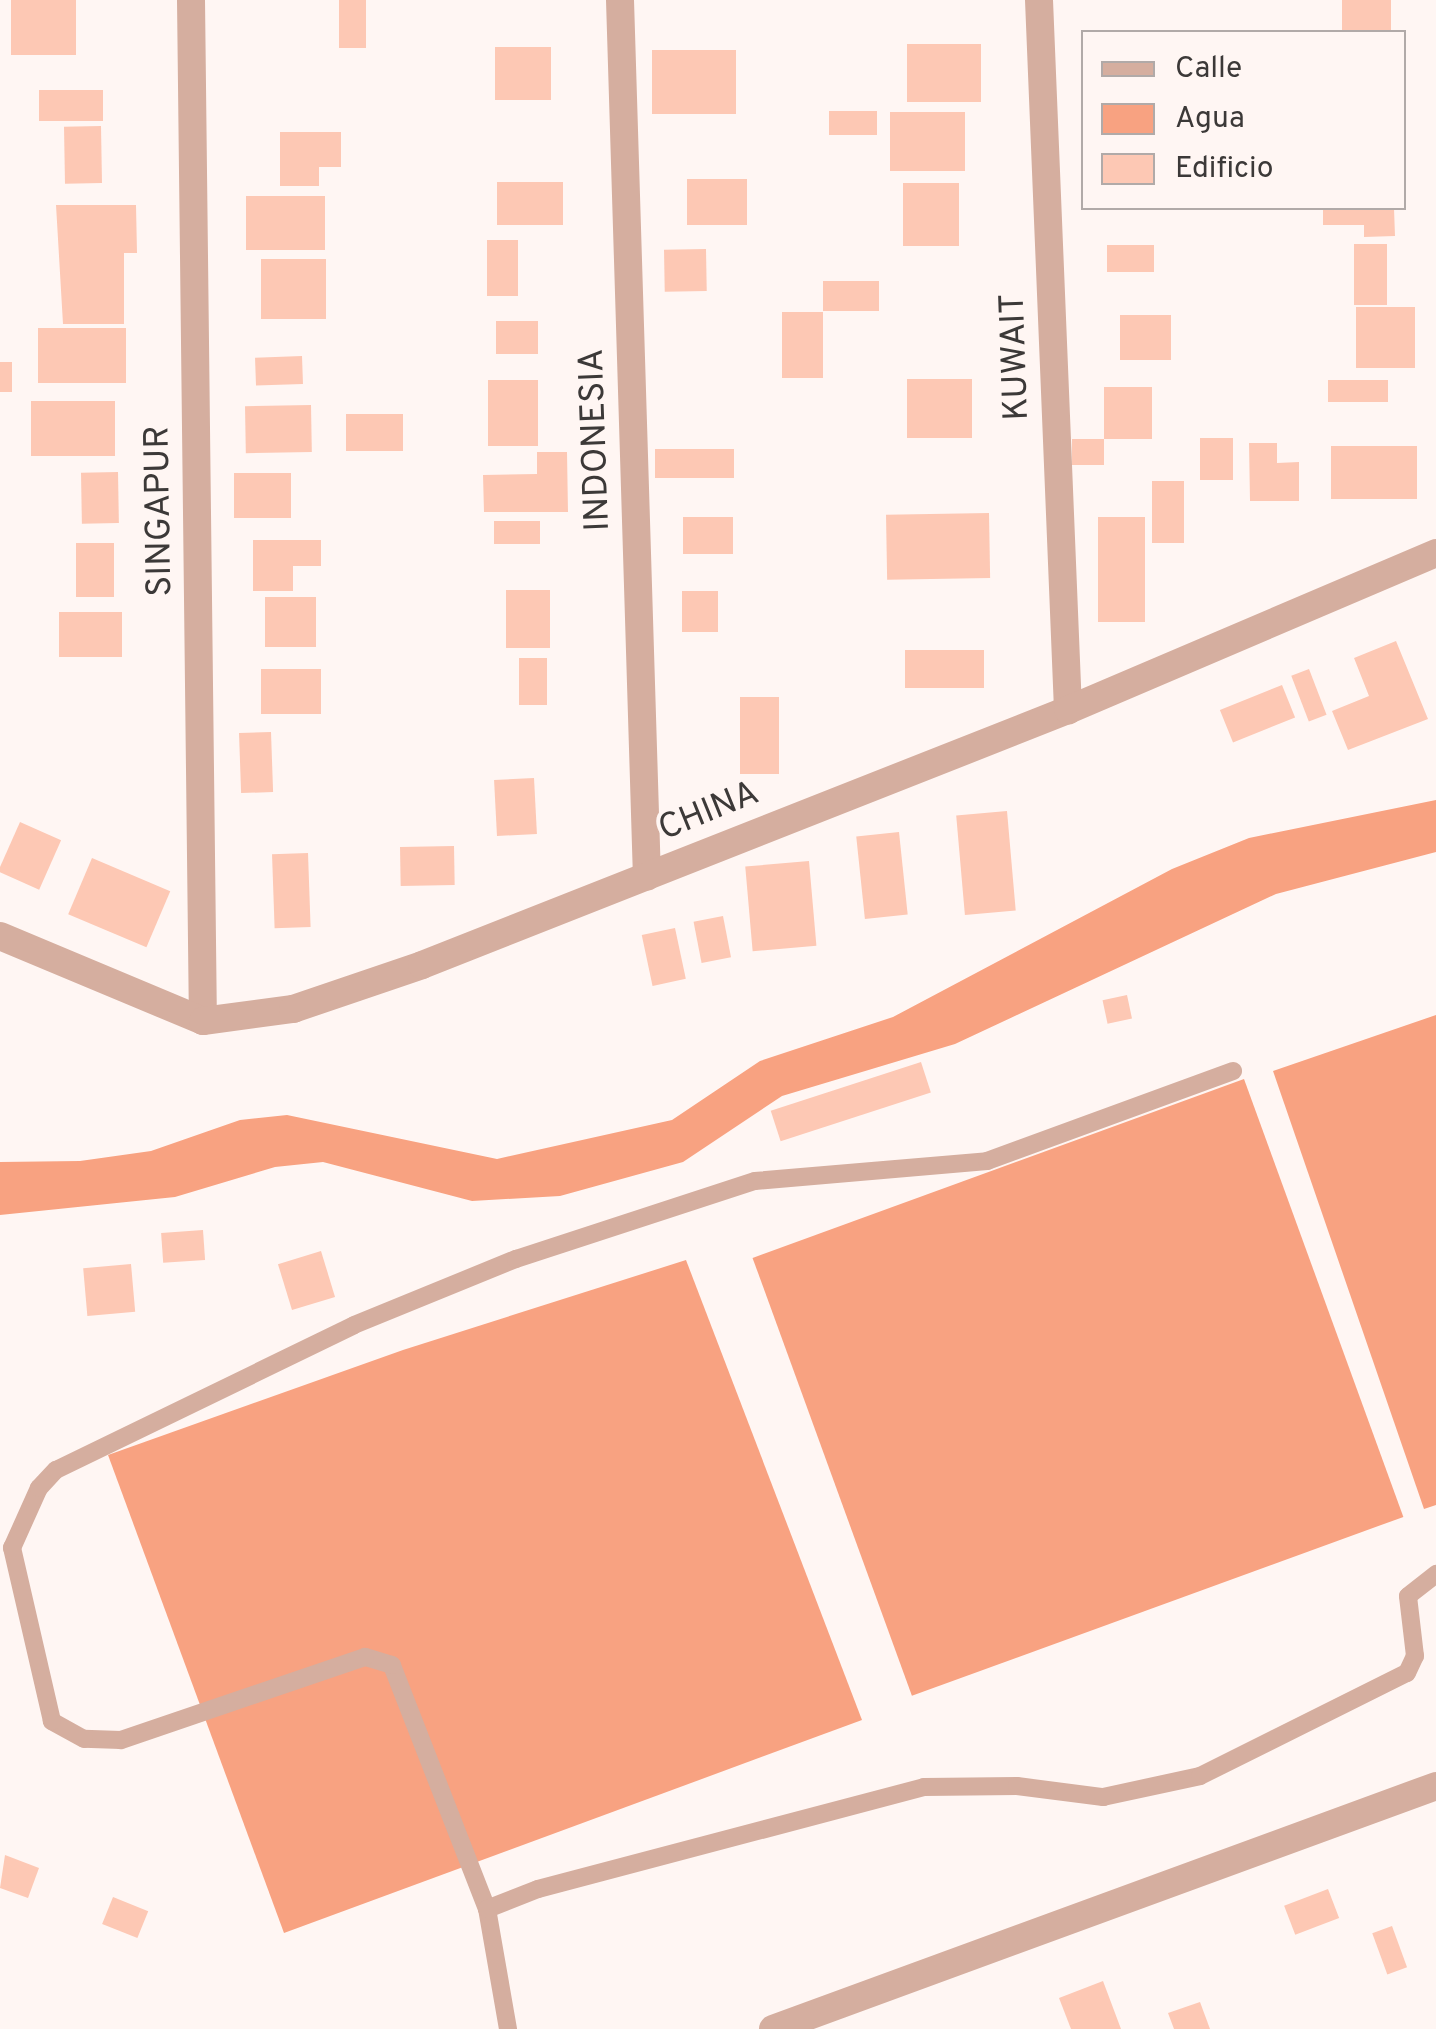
<!DOCTYPE html>
<html>
<head>
<meta charset="utf-8">
<style>
  body { margin:0 }
  #map { position:relative; width:1436px; height:2029px; overflow:hidden; background:#fff6f3; font-family:Overpass,sans-serif }
  div>[style] { position:absolute }
  [style*='--x'] { left:calc(var(--x)*1px); top:calc(var(--y)*1px); width:calc(var(--w)*1px); rotate:calc(var(--a)*1deg) }
  .water>* { inset:0; background:#f8a281; transform-origin:0 0 }
  .building>* { inset:0; background:#fdc8b4; transform-origin:0 0 }
  .service>* { height:18px; margin:-9px; padding:0 9px; transform-origin:9px; border-radius:9px; background:#d5ae9f }
  .minor>* { height:28px; margin:-14px; padding:0 14px; transform-origin:14px; border-radius:14px; background:#d5ae9f }
  span { translate:-50% -50%; white-space:nowrap; text-align:center; line-height:1.15; -webkit-text-stroke:8px #fff6f3; paint-order:stroke }
  .street-label { font-size:35px; color:#3c3938 }
  .legend { position:absolute; left:1081px; top:30px; width:325px; height:180px; box-sizing:border-box; background:#fff6f3; border:2px solid #b1aaa8; margin:0; padding:12px 18px; list-style:none; font-size:30px; color:#3c3938 }
  .legend li { display:flex; align-items:center; gap:20px; height:50px }
  .legend b { width:50px; border:2px solid #b1aaa8 }
</style>
</head>
<body>
<div id="map">
  <div class="water">
    <i style="clip-path:polygon(1436px 800px,1436px 852px,1276px 894px,955px 1044px,782px 1096px,683px 1162px,560px 1196px,472px 1201px,323px 1162px,275px 1167px,175px 1197px,0 1215px,0 1162px,80px 1161px,151px 1151px,240px 1120px,287px 1115px,497px 1159px,672px 1120px,760px 1061px,893px 1017px,1172px 869px,1249px 838px)"></i>
    <i style="clip-path:polygon(1436px 1015px,1436px 1505px,1424px 1509px,1273px 1071px)"></i>
    <i style="left:1244px;top:1079px;width:466px;height:523px;rotate:70deg"></i>
    <i style="clip-path:polygon(686px 1260px,862px 1720px,284px 1933px,108px 1455px,403px 1350px)"></i>
  </div>
  <div class="building">
    <i style="left:11px;top:0;width:65px;height:55px"></i>
    <i style="left:339px;top:0;width:27px;height:48px"></i>
    <i style="left:1342px;top:0;width:49px;height:32px"></i>
    <i style="left:981px;top:44px;width:58px;height:74px;rotate:90deg"></i>
    <i style="left:495px;top:47px;width:56px;height:53px"></i>
    <i style="left:652px;top:50px;width:84px;height:64px"></i>
    <i style="left:103px;top:90px;width:31px;height:64px;rotate:90deg"></i>
    <i style="left:829px;top:111px;width:48px;height:24px"></i>
    <i style="left:965px;top:112px;width:59px;height:75px;rotate:90deg"></i>
    <i style="left:101px;top:126px;width:57px;height:37px;rotate:89deg"></i>
    <i style="clip-path:polygon(280px 132px,341px 132px,341px 167px,319px 167px,319px 186px,280px 186px)"></i>
    <i style="left:747px;top:179px;width:46px;height:60px;rotate:90deg"></i>
    <i style="left:563px;top:182px;width:43px;height:66px;rotate:90deg"></i>
    <i style="left:959px;top:183px;width:63px;height:56px;rotate:90deg"></i>
    <i style="left:325px;top:196px;width:54px;height:79px;rotate:90deg"></i>
    <i style="clip-path:polygon(56px 205px,136px 205px,137px 253px,124px 253px,124px 324px,63px 324px)"></i>
    <i style="clip-path:polygon(1323px 208px,1394px 208px,1395px 236px,1364px 237px,1364px 225px,1323px 225px)"></i>
    <i style="left:518px;top:240px;width:56px;height:31px;rotate:90deg"></i>
    <i style="left:1354px;top:244px;width:33px;height:61px"></i>
    <i style="left:1107px;top:245px;width:47px;height:27px"></i>
    <i style="left:706px;top:249px;width:42px;height:42px;rotate:89deg"></i>
    <i style="left:326px;top:259px;width:60px;height:65px;rotate:90deg"></i>
    <i style="left:879px;top:281px;width:30px;height:56px;rotate:90deg"></i>
    <i style="left:1356px;top:307px;width:59px;height:61px"></i>
    <i style="left:782px;top:312px;width:41px;height:66px"></i>
    <i style="left:1120px;top:315px;width:51px;height:45px"></i>
    <i style="left:496px;top:321px;width:42px;height:33px"></i>
    <i style="left:38px;top:328px;width:88px;height:55px"></i>
    <i style="left:302px;top:356px;width:28px;height:47px;rotate:88deg"></i>
    <i style="left:0;top:362px;width:12px;height:30px"></i>
    <i style="left:907px;top:379px;width:65px;height:59px"></i>
    <i style="left:488px;top:380px;width:50px;height:66px"></i>
    <i style="left:1328px;top:380px;width:60px;height:22px"></i>
    <i style="left:1152px;top:387px;width:52px;height:48px;rotate:90deg"></i>
    <i style="left:115px;top:401px;width:55px;height:84px;rotate:90deg"></i>
    <i style="left:311px;top:405px;width:47px;height:66px;rotate:89deg"></i>
    <i style="left:346px;top:414px;width:57px;height:37px"></i>
    <i style="left:1200px;top:438px;width:33px;height:42px"></i>
    <i style="left:1072px;top:439px;width:32px;height:26px"></i>
    <i style="clip-path:polygon(1249px 443px,1277px 443px,1277px 463px,1299px 462px,1299px 501px,1250px 501px)"></i>
    <i style="left:1331px;top:446px;width:86px;height:53px"></i>
    <i style="left:734px;top:449px;width:29px;height:79px;rotate:90deg"></i>
    <i style="clip-path:polygon(537px 452px,567px 452px,568px 512px,484px 512px,483px 475px,537px 474px)"></i>
    <i style="left:118px;top:472px;width:51px;height:37px;rotate:89deg"></i>
    <i style="left:234px;top:473px;width:57px;height:45px"></i>
    <i style="left:1152px;top:481px;width:32px;height:62px"></i>
    <i style="left:989px;top:513px;width:65px;height:103px;rotate:89deg"></i>
    <i style="left:733px;top:517px;width:37px;height:50px;rotate:90deg"></i>
    <i style="left:1145px;top:517px;width:105px;height:47px;rotate:90deg"></i>
    <i style="left:540px;top:521px;width:23px;height:46px;rotate:90deg"></i>
    <i style="clip-path:polygon(253px 540px,321px 540px,321px 566px,293px 566px,293px 591px,253px 591px)"></i>
    <i style="left:76px;top:543px;width:38px;height:54px"></i>
    <i style="left:506px;top:590px;width:44px;height:58px"></i>
    <i style="left:682px;top:591px;width:36px;height:41px"></i>
    <i style="left:265px;top:597px;width:51px;height:50px"></i>
    <i style="left:122px;top:612px;width:45px;height:63px;rotate:90deg"></i>
    <i style="clip-path:polygon(1396px 641px,1428px 719px,1348px 750px,1332px 711px,1369px 696px,1354px 658px)"></i>
    <i style="left:984px;top:650px;width:38px;height:79px;rotate:90deg"></i>
    <i style="left:519px;top:658px;width:28px;height:47px"></i>
    <i style="left:321px;top:669px;width:45px;height:60px;rotate:90deg"></i>
    <i style="left:1309px;top:669px;width:49px;height:19px;rotate:69deg"></i>
    <i style="left:1282px;top:685px;width:35px;height:67px;rotate:68deg"></i>
    <i style="left:740px;top:697px;width:39px;height:77px"></i>
    <i style="left:271px;top:732px;width:60px;height:32px;rotate:88deg"></i>
    <i style="left:534px;top:778px;width:56px;height:40px;rotate:87deg"></i>
    <i style="left:1007px;top:811px;width:100px;height:51px;rotate:85deg"></i>
    <i style="left:20px;top:822px;width:45px;height:54px;rotate:24deg"></i>
    <i style="left:899px;top:832px;width:83px;height:43px;rotate:84deg"></i>
    <i style="left:454px;top:846px;width:39px;height:54px;rotate:89deg"></i>
    <i style="left:308px;top:853px;width:74px;height:36px;rotate:88deg"></i>
    <i style="left:92px;top:858px;width:85px;height:61px;rotate:23deg"></i>
    <i style="left:809px;top:861px;width:85px;height:64px;rotate:85deg"></i>
    <i style="left:723px;top:916px;width:42px;height:30px;rotate:79deg"></i>
    <i style="left:675px;top:928px;width:52px;height:34px;rotate:78deg"></i>
    <i style="left:1127px;top:995px;width:24px;height:25px;rotate:78deg"></i>
    <i style="left:921px;top:1062px;width:32px;height:158px;rotate:72deg"></i>
    <i style="left:203px;top:1230px;width:30px;height:42px;rotate:86deg"></i>
    <i style="left:321px;top:1251px;width:48px;height:45px;rotate:73deg"></i>
    <i style="left:131px;top:1264px;width:48px;height:48px;rotate:85deg"></i>
    <i style="clip-path:polygon(5px 1855px,39px 1868px,28px 1898px,0 1888px)"></i>
    <i style="left:1328px;top:1889px;width:31px;height:47px;rotate:69deg"></i>
    <i style="left:113px;top:1897px;width:38px;height:29px;rotate:22deg"></i>
    <i style="left:1392px;top:1926px;width:44px;height:21px;rotate:70deg"></i>
    <i style="clip-path:polygon(1103px 1981px,1121px 2029px,1071px 2029px,1059px 1998px)"></i>
    <i style="clip-path:polygon(1200px 2002px,1210px 2029px,1174px 2029px,1168px 2013px)"></i>
  </div>
  <div class="service">
    <i style="--x:487;--y:1909;--w:262;--a:-111.3"></i>
    <i style="--x:392;--y:1665;--w:28;--a:-163"></i>
    <i style="--x:365;--y:1657;--w:258;--a:161.2"></i>
    <i style="--x:121;--y:1740;--w:37;--a:-178"></i>
    <i style="--x:84;--y:1739;--w:37;--a:-151"></i>
    <i style="--x:52;--y:1721;--w:178;--a:-103"></i>
    <i style="--x:12;--y:1548;--w:66;--a:-65.8"></i>
    <i style="--x:39;--y:1488;--w:25;--a:-47"></i>
    <i style="--x:56;--y:1470;--w:331;--a:-25.9"></i>
    <i style="--x:354;--y:1325;--w:175;--a:-22.2"></i>
    <i style="--x:516;--y:1259;--w:251;--a:-18.1"></i>
    <i style="--x:755;--y:1181;--w:233;--a:-4.9"></i>
    <i style="--x:987;--y:1161;--w:262;--a:-20.1"></i>
    <i style="--x:508;--y:2029;--w:122;--a:-99.9"></i>
    <i style="--x:487;--y:1909;--w:55;--a:-21.4"></i>
    <i style="--x:538;--y:1889;--w:399;--a:-14.8"></i>
    <i style="--x:924;--y:1787;--w:93;--a:-0.6"></i>
    <i style="--x:1017;--y:1786;--w:87;--a:7.3"></i>
    <i style="--x:1103;--y:1797;--w:99;--a:-12.2"></i>
    <i style="--x:1200;--y:1776;--w:231;--a:-26.5"></i>
    <i style="--x:1407;--y:1673;--w:19;--a:-65"></i>
    <i style="--x:1415;--y:1656;--w:60;--a:-96.7"></i>
    <i style="--x:1408;--y:1596;--w:36;--a:-38"></i>
  </div>
  <div class="minor">
    <i style="--x:191;--y:0;--w:1021;--a:89.33"></i>
    <i style="--x:620;--y:0;--w:877;--a:88.24"></i>
    <i style="--x:1039;--y:0;--w:711;--a:87.66"></i>
    <i style="--x:0;--y:936;--w:220;--a:22.7"></i>
    <i style="--x:203;--y:1021;--w:91;--a:-7.6"></i>
    <i style="--x:293;--y:1009;--w:136;--a:-18.8"></i>
    <i style="--x:422;--y:965;--w:695;--a:-21.54"></i>
    <i style="--x:1068;--y:710;--w:400;--a:-23.1"></i>
    <i style="--x:773;--y:2029;--w:706;--a:-20.13"></i>
  </div>
  <div class="street-label">
    <span style="left:1016px;top:357px;rotate:-92deg">KUWAIT</span>
    <span style="left:596px;top:440px;rotate:-92deg">INDONESIA</span>
    <span style="left:160px;top:511px;rotate:-91deg">SINGAPUR</span>
    <span style="left:709px;top:812px;rotate:-22deg">CHINA</span>
  </div>
  <ul class="legend">
  <li><b style="height:12px;background:#d5ae9f"></b>Calle</li>
  <li><b style="height:28px;background:#f8a281"></b>Agua</li>
  <li><b style="height:28px;background:#fdc8b4"></b>Edificio</li>
  </ul>
</div>
</body>
</html>
